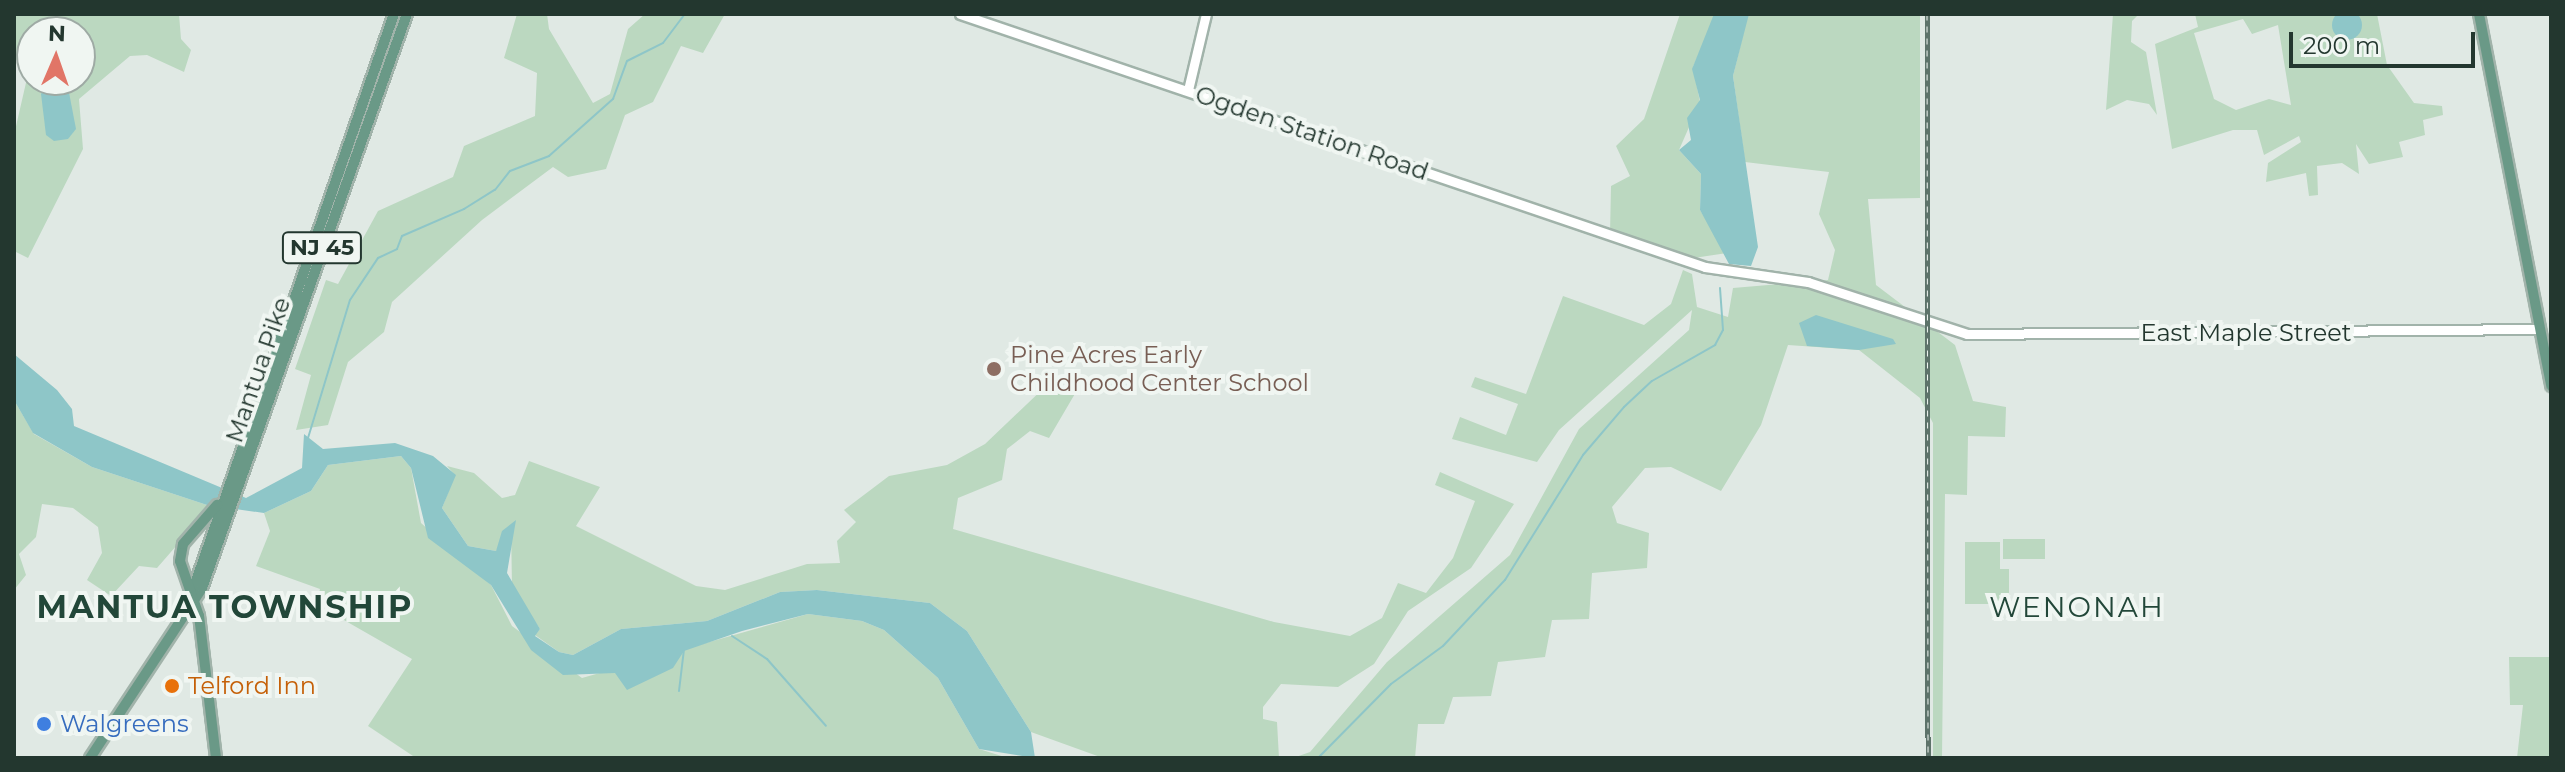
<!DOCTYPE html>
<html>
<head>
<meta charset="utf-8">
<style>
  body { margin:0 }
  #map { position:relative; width:2565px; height:772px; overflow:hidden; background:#e0e9e4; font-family:Montserrat,sans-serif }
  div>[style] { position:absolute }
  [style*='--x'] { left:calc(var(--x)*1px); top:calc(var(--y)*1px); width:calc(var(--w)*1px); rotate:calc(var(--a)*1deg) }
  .green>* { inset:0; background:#bbd8c0; transform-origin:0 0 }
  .water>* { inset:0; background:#8ec6c8 }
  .round { border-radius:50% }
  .stream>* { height:2px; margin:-1px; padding:0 1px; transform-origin:1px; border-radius:1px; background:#8ec6c8 }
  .roads { filter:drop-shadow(2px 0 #a1b3aa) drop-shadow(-2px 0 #a1b3aa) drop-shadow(0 2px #a1b3aa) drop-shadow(0 -2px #a1b3aa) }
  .secondary>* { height:9px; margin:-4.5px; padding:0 4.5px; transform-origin:4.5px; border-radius:4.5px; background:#fff }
  .primary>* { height:10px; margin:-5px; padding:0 5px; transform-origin:5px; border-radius:5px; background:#6a9987 }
  .rail>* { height:5px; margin-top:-2.5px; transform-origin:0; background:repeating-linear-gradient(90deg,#f0f6f2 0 6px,#5d736a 0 12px); box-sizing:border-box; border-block:2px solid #5d736a }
  .dots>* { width:22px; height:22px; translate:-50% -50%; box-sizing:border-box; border:4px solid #f0f6f2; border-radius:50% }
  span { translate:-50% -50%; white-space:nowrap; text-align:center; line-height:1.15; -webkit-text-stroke:8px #f0f6f2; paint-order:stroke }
  .shield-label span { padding:2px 6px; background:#f0f6f2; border:2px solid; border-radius:6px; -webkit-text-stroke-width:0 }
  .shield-label { font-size:22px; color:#23372f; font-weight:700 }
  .street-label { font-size:24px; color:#23372f }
  .education-label { font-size:24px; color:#785e54 }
  .left { translate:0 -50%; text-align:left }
  .food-label { font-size:24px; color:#c56008 }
  .shop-label { font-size:24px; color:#366cbe }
  .quarter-label { font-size:28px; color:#224739; letter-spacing:2px }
  .district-label { font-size:32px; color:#224739; font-weight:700; letter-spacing:2px }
  .frame { position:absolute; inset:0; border:16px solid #23372f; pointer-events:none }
  .north { position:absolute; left:16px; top:16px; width:80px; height:80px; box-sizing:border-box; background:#f0f6f2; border:2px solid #9eaaa4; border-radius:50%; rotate:2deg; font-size:22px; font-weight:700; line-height:32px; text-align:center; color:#23372f }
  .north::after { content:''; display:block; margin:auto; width:28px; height:36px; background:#e17567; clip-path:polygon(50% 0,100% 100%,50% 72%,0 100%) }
  .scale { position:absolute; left:2289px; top:32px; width:186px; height:36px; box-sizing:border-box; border:4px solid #23372f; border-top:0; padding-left:10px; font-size:24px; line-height:28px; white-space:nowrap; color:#23372f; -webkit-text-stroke:6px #f0f6f2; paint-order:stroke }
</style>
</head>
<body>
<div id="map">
  <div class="green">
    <i style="clip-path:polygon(evenodd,14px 14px,179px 14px,181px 39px,191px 50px,184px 72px,147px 55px,130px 56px,79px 99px,83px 149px,28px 258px,14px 251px,14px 135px,28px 74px,14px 57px,14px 14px,32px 32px,80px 32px,80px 80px,32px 80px,32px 32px)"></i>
    <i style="clip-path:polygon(517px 14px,547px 14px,549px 29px,593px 103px,610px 94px,628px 29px,645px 14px,725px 14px,703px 53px,681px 46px,653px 102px,625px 115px,606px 169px,568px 177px,553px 167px,482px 220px,392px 302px,384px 332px,348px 362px,328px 425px,296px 430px,311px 375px,295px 369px,326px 280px,338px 284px,378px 211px,453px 177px,464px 146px,535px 116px,537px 73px,504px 58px)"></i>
    <i style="clip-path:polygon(1680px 14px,1716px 14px,1693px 67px,1700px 102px,1679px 150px,1701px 174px,1700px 210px,1727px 253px,1687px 259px,1610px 234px,1611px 186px,1630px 176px,1616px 146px,1644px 119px)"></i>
    <i style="clip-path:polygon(1748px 14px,1920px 14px,1920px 198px,1868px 199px,1876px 285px,1955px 345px,1973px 401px,2006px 407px,2005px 437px,1968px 436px,1967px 495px,1945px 494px,1942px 758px,1933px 758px,1933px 423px,1920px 398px,1859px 350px,1788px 345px,1761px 425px,1721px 491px,1671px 467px,1645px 468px,1612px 507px,1617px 523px,1649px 533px,1647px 568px,1592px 573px,1589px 619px,1552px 620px,1545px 657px,1498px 662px,1491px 696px,1453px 697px,1444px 724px,1418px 724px,1415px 758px,1293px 758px,1310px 752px,1387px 662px,1510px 555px,1579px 429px,1689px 330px,1692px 310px,1559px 430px,1537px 462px,1452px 439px,1460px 417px,1506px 435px,1518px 404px,1471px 387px,1475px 377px,1526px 394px,1563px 296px,1644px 325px,1671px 304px,1683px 270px,1692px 274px,1697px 307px,1728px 317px,1733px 288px,1828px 280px,1835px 250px,1819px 214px,1829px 172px,1745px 162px,1733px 76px)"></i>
    <i style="clip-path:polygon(2113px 14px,2139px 14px,2132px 21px,2131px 42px,2146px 52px,2157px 115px,2149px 104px,2127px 100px,2106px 110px)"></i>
    <i style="clip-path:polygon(evenodd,2195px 14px,2377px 14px,2387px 65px,2414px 103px,2442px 106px,2443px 115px,2423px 120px,2425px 135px,2399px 142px,2403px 157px,2369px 164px,2356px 144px,2359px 174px,2342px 163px,2317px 166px,2318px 195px,2309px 196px,2306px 173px,2266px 182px,2268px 163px,2301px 142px,2299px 136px,2264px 155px,2257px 130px,2233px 130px,2172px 149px,2155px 44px,2198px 27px,2195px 14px,2243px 19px,2252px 34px,2278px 25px,2291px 105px,2269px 99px,2236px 110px,2214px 99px,2194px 33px,2243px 19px)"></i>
    <i style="clip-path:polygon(1048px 384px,1076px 392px,1049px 438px,1030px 431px,1007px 449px,1002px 480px,958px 498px,953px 529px,1274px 622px,1350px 636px,1382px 618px,1398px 583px,1426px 593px,1453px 558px,1475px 501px,1435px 485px,1440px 472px,1514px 504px,1471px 568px,1408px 611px,1374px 664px,1338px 687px,1281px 684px,1263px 707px,1263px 719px,1277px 722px,1279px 758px,1103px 758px,1031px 732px,967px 631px,930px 603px,817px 590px,780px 592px,707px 621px,621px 629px,573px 655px,559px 652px,535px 635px,540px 629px,512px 587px,511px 527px,496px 551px,468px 546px,442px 508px,455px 475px,447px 466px,474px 473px,502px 498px,515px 495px,529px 461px,600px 487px,576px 526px,696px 586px,725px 590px,807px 564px,840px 563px,837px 541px,856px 522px,844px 510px,889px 476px,947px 465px,985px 444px)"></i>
    <i style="clip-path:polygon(14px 400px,34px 434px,92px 467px,207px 505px,204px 514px,157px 568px,139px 566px,111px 596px,87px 580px,102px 553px,98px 527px,73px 508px,42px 504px,36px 537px,19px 554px,26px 575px,14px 590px)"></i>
    <i style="clip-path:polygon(401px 456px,411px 468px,421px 523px,491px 585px,512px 626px,582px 678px,808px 614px,862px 621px,884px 630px,938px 678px,979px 749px,1008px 758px,416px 758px,368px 726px,412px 659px,316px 604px,320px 589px,256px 566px,270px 531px,264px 513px,311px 491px,328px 465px)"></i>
    <i style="left:2003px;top:539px;width:42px;height:20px"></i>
    <i style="clip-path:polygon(1965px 542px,2000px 542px,2000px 569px,2009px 569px,2009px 604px,1965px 604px)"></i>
    <i style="clip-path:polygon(2509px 657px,2551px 657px,2551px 758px,2517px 758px,2523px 705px,2510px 705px)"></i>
  </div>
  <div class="water">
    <i class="round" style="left:2332px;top:10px;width:30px;height:30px"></i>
    <i style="clip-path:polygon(1714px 14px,1749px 14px,1733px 76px,1758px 247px,1751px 266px,1729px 264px,1700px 210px,1701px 174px,1679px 150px,1691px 140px,1687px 118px,1700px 100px,1692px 69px)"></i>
    <i style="clip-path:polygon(67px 82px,76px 129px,68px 139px,54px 141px,46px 135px,41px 94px,48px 83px)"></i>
    <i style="clip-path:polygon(1816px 315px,1893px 339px,1896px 344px,1859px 350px,1807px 346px,1799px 323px)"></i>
    <i style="clip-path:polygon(14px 354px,57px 390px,72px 409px,74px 426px,246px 498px,302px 468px,304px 434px,323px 449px,395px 443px,433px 456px,456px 475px,442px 508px,468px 546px,496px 551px,502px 531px,516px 520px,507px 573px,540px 629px,535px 636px,559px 652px,573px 655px,621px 629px,707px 621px,780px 592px,817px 590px,930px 603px,967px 631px,1031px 732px,1035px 758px,979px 749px,938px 678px,884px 630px,862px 621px,808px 614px,742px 631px,684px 651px,673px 668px,627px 690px,615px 673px,563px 675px,531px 650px,491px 585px,428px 538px,411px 468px,401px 456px,328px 465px,311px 491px,264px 513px,207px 505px,92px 467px,33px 433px,14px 400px)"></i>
  </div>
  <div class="stream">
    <i style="--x:308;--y:438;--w:144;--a:-73.1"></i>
    <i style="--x:350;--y:300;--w:50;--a:-56.3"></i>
    <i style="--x:378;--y:258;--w:21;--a:-25"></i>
    <i style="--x:397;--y:249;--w:14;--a:-69"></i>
    <i style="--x:402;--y:236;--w:68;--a:-23.5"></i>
    <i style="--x:464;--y:209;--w:36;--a:-32"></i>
    <i style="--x:495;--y:190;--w:24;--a:-52"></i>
    <i style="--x:510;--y:171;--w:42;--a:-21"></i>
    <i style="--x:549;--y:156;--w:86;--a:-41.7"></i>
    <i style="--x:613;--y:99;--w:40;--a:-69.8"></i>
    <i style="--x:627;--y:61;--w:40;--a:-26.6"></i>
    <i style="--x:663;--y:43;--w:36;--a:-53"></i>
    <i style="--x:732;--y:636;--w:42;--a:33.3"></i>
    <i style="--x:767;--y:659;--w:89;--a:48.6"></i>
    <i style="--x:679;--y:691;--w:42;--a:-83.2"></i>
    <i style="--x:1318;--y:758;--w:104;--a:-45.4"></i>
    <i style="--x:1391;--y:684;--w:64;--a:-36.2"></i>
    <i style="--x:1443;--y:646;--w:91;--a:-46.8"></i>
    <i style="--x:1505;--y:580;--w:147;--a:-58"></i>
    <i style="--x:1583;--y:455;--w:63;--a:-49.5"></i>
    <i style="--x:1624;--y:407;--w:38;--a:-43"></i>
    <i style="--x:1652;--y:381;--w:73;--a:-29.7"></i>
    <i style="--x:1715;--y:345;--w:17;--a:-62"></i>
    <i style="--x:1723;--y:330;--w:42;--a:-94.1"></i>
  </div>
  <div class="roads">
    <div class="secondary">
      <i style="--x:960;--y:14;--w:787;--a:18.76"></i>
      <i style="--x:1705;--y:267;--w:104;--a:8.3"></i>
      <i style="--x:1808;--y:282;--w:167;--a:18.1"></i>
      <i style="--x:1967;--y:334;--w:573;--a:-0.5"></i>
      <i style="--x:1188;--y:90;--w:78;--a:-76.7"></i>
    </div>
    <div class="primary">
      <i style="--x:2479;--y:14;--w:379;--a:79"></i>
      <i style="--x:187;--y:607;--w:628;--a:-70.76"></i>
      <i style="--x:90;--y:758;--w:204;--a:-56.6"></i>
      <i style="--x:202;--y:588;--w:610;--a:-70.35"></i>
      <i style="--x:216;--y:758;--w:143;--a:-96.8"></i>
      <i style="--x:199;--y:616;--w:58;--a:-109.1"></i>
      <i style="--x:180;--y:561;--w:17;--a:-80"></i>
      <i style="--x:183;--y:544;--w:52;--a:-48.9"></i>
    </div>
  </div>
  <div class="rail">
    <i style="--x:1927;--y:14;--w:744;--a:89.92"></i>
  </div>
  <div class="dots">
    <i style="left:994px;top:369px;background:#8d6e63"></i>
    <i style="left:172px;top:686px;background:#e8710a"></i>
    <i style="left:44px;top:724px;background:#3f7fe0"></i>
  </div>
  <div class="shield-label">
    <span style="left:322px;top:248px">NJ 45</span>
  </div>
  <div class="street-label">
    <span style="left:1312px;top:133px;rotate:19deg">Ogden Station Road</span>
    <span style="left:2246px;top:333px">East Maple Street</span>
    <span style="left:258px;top:370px;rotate:-71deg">Mantua Pike</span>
  </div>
  <div class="education-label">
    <span class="left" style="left:1010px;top:369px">Pine Acres Early<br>Childhood Center School</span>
  </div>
  <div class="food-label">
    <span class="left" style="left:188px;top:686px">Telford Inn</span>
  </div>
  <div class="shop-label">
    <span class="left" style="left:60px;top:724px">Walgreens</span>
  </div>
  <div class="quarter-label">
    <span style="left:2077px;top:607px">WENONAH</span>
  </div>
  <div class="district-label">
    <span style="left:225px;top:607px">MANTUA TOWNSHIP</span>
  </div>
  <div class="frame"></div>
  <div class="north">N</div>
  <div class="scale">200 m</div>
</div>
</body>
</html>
